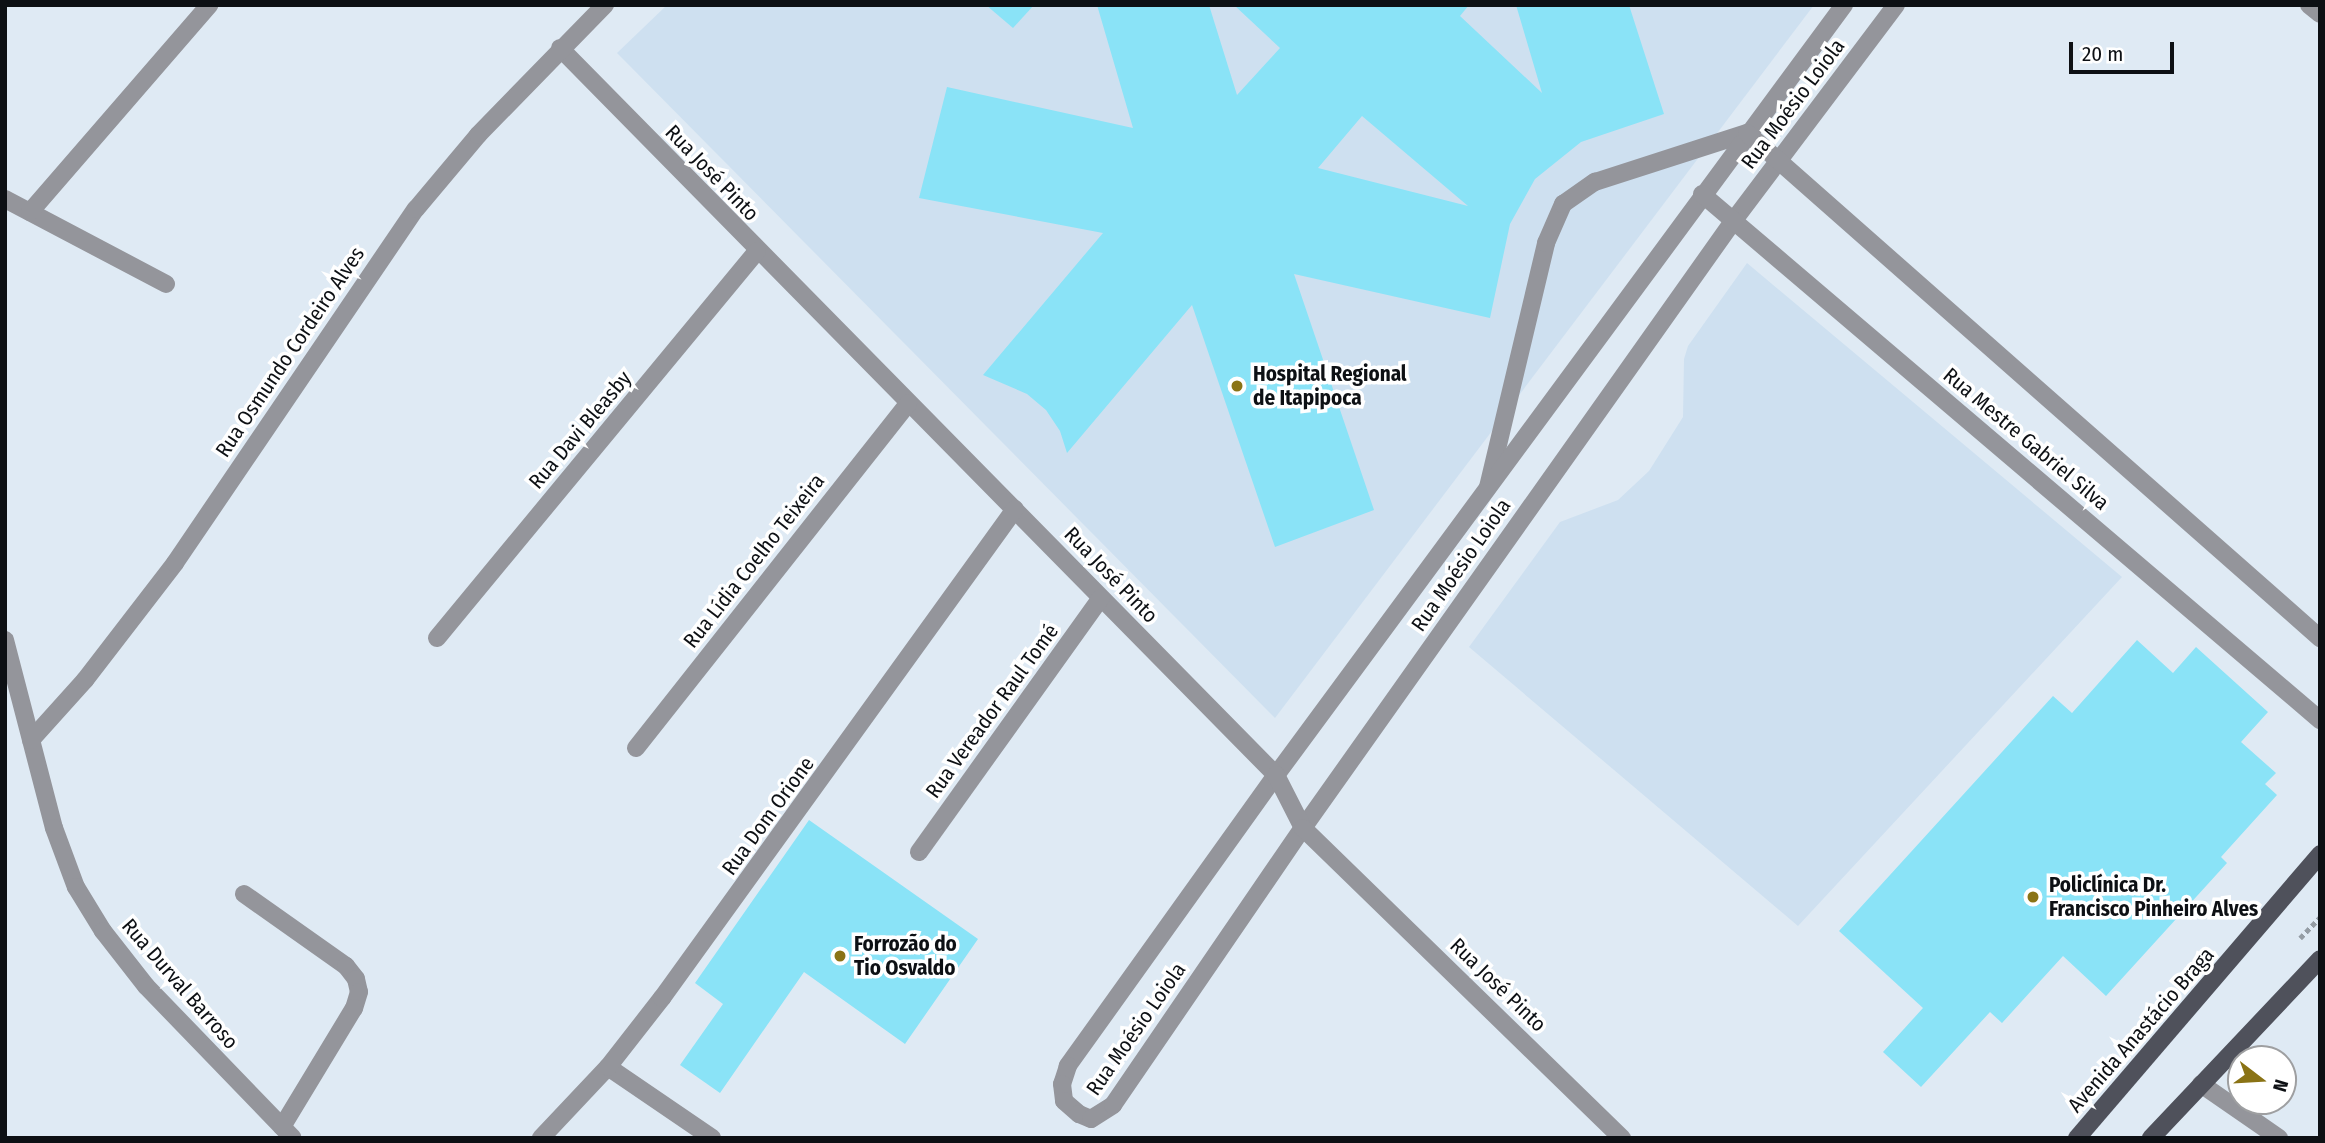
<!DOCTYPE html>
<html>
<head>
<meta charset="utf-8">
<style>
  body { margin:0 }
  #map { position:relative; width:2325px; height:1143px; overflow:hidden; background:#dfeaf4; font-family:"Fira Sans Condensed",sans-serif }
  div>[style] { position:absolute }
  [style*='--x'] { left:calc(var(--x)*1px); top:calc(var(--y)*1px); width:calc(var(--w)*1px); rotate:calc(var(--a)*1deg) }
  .built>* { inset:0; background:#cee0f0 }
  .building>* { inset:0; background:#8ae3f7 }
  .path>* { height:4.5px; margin-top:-2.25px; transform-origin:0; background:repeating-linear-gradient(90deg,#949ca4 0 5px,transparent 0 8.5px) }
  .service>* { height:18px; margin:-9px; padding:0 9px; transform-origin:9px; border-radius:9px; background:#94959b }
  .minor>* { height:18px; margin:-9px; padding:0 9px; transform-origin:9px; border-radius:9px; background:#94959b }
  .primary>* { height:18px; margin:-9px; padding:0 9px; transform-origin:9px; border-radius:9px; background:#4f515b }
  .dots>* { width:19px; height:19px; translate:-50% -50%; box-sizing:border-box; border:4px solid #fff; border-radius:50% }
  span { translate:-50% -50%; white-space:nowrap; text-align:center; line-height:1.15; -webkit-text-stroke:7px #fff; paint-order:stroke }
  .street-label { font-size:21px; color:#0d1014 }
  .poi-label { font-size:21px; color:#0d1014; font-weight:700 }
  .left { translate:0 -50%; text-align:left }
  .frame { position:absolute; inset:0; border:7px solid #0d1014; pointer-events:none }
  .north { position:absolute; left:2227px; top:1045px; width:70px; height:70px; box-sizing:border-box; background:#fff; border:2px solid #9e9fa1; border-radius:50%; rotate:107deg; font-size:19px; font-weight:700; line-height:28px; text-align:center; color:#0d1014 }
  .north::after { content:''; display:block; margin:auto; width:24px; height:32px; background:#8a7315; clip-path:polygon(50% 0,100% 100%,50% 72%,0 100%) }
  .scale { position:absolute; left:2069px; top:42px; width:105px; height:32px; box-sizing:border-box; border:4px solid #0d1014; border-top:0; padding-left:9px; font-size:21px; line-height:24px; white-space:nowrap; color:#0d1014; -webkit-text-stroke:5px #fff; paint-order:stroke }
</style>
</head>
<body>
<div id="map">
  <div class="built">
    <i style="clip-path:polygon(667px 5px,1814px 5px,1275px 718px,617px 53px)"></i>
    <i style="clip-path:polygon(1747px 263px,2122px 577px,1798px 926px,1469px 647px,1560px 522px,1618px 500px,1649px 471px,1683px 417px,1684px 359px,1688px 346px)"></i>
  </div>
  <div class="building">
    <i style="clip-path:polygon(986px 5px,1034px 5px,1013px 28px)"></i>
    <i style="clip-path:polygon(evenodd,1097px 5px,1209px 5px,1237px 95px,1280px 48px,1234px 5px,1469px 5px,1460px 16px,1542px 93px,1516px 5px,1629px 5px,1664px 114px,1581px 142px,1535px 179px,1510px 224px,1490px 318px,1294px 274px,1374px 510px,1275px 547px,1192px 305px,1067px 453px,1060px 431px,1046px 410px,1027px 394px,983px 375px,1103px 233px,919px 198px,947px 87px,1133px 128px,1097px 5px,1362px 116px,1468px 206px,1318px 168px,1362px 116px)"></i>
    <i style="clip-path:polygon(2137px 640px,2173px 673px,2196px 647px,2268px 712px,2241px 742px,2276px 773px,2265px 784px,2277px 795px,2221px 857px,2227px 863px,2106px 996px,2063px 956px,2002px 1023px,1990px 1012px,1921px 1087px,1883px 1052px,1923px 1008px,1839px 931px,2053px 696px,2072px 713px)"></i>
    <i style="clip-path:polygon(809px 820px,978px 939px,905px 1044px,804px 972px,720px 1093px,680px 1065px,723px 1004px,695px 983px)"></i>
  </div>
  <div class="path">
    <i style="--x:2300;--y:938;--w:29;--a:-46"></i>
  </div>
  <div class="service">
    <i style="--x:1488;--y:487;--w:251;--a:-76.6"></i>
    <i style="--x:1546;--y:243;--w:43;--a:-66.4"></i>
    <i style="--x:1563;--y:204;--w:39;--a:-35"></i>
    <i style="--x:1595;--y:182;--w:160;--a:-17.9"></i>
  </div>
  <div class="minor">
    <i style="--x:1844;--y:5;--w:957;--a:126.41"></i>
    <i style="--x:1276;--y:775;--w:358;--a:125.6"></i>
    <i style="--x:1068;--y:1066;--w:19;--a:108"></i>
    <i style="--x:1062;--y:1084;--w:17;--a:83"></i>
    <i style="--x:1064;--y:1101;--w:20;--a:41"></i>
    <i style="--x:1079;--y:1114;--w:13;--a:23"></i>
    <i style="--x:1091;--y:1119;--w:26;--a:-32"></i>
    <i style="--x:1113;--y:1105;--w:336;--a:-55.6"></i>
    <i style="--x:1303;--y:828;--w:745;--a:-54.67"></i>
    <i style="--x:1734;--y:220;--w:269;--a:-53"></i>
    <i style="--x:2309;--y:5;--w:14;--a:39"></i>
    <i style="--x:560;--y:48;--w:1020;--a:45.44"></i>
    <i style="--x:1276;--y:775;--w:59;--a:63"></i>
    <i style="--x:1303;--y:828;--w:445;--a:44.2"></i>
    <i style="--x:1747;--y:133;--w:764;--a:41.39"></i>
    <i style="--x:1702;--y:194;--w:812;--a:40.4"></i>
    <i style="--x:5;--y:199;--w:182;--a:27.8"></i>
    <i style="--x:30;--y:212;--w:274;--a:-49.1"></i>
    <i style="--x:437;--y:638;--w:502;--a:-50.41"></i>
    <i style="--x:5;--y:640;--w:194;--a:75.4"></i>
    <i style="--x:54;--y:828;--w:63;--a:69.6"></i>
    <i style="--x:76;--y:887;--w:52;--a:58.5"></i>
    <i style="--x:103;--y:931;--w:70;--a:52"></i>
    <i style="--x:146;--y:986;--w:211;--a:46"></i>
    <i style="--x:31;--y:740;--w:81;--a:-48"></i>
    <i style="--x:85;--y:680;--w:148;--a:-52.4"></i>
    <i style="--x:175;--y:563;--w:428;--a:-55.8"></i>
    <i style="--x:416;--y:209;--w:97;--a:-50"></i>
    <i style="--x:478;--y:135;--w:182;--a:-45.7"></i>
    <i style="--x:636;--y:748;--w:439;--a:-51.7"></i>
    <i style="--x:919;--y:852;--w:312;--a:-54.4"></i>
    <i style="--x:244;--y:894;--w:125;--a:35.2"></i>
    <i style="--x:346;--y:966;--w:16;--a:52"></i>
    <i style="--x:356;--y:979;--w:13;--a:77"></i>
    <i style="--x:359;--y:992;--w:17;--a:107"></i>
    <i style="--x:354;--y:1008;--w:139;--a:121.2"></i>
    <i style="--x:608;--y:1067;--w:126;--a:34.3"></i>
    <i style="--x:2201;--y:1084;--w:95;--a:34.7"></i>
    <i style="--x:541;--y:1138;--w:98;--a:-46.7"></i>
    <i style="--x:608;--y:1067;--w:88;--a:-52"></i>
    <i style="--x:662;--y:998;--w:603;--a:-54.18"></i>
  </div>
  <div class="primary">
    <i style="--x:2077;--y:1138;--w:374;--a:-49.4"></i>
    <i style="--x:2151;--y:1138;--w:246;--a:-46.6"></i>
  </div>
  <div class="dots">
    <i style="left:1237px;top:386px;background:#8a7315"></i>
    <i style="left:2033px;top:897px;background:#8a7315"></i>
    <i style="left:840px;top:956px;background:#8a7315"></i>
  </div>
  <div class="street-label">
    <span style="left:1793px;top:104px;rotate:-53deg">Rua Moésio Loiola</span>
    <span style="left:712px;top:173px;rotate:46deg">Rua José Pinto</span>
    <span style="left:290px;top:352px;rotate:-56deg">Rua Osmundo Cordeiro Alves</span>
    <span style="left:580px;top:430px;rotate:-50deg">Rua Davi Bleasby</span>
    <span style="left:2026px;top:439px;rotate:40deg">Rua Mestre Gabriel Silva</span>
    <span style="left:754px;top:561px;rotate:-52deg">Rua Lídia Coelho Teixeira</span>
    <span style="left:1461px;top:565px;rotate:-55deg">Rua Moésio Loiola</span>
    <span style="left:1111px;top:575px;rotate:46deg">Rua José Pinto</span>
    <span style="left:992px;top:711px;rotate:-54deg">Rua Vereador Raul Tomé</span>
    <span style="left:768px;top:816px;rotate:-54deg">Rua Dom Orione</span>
    <span style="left:180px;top:984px;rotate:49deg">Rua Durval Barroso</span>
    <span style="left:1498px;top:985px;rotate:44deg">Rua José Pinto</span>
    <span style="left:1136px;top:1029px;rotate:-55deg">Rua Moésio Loiola</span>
    <span style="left:2141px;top:1030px;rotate:-49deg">Avenida Anastácio Braga</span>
  </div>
  <div class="poi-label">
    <span class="left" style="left:1253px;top:386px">Hospital Regional<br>de Itapipoca</span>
    <span class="left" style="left:2049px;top:897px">Policlínica Dr.<br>Francisco Pinheiro Alves</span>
    <span class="left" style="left:854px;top:956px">Forrozão do<br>Tio Osvaldo</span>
  </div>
  <div class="frame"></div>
  <div class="north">N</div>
  <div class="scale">20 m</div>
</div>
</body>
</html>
